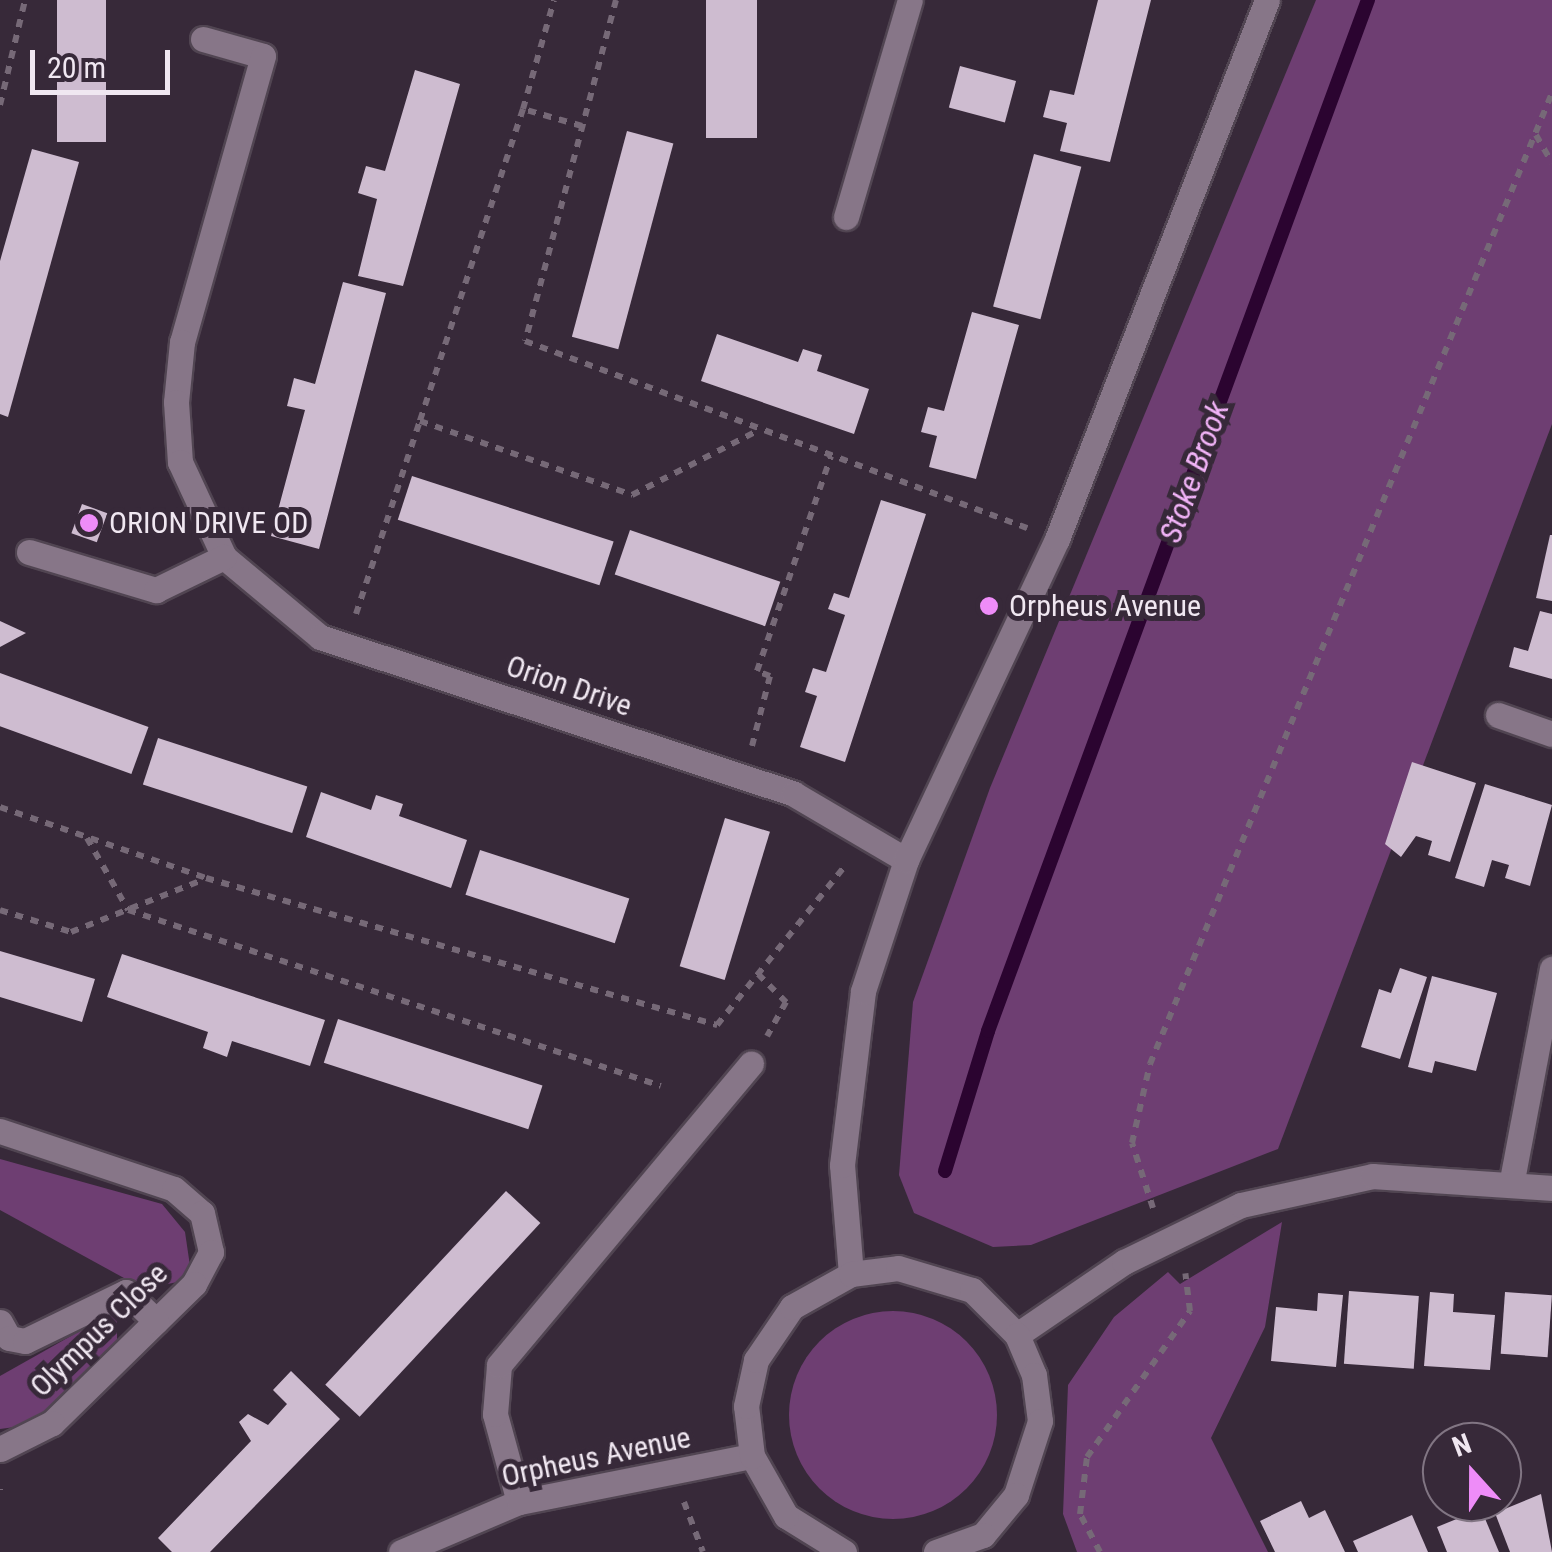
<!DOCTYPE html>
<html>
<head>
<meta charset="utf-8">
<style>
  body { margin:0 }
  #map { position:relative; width:1552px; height:1552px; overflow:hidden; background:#372939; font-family:"Roboto Condensed",sans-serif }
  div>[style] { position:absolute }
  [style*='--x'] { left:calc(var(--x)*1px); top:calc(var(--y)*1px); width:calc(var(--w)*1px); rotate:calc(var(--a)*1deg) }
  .green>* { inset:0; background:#6e3e72 }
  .round { border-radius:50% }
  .stream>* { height:14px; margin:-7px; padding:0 7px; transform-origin:7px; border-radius:7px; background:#2b0430 }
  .building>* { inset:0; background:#cebcd0; transform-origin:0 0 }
  .path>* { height:6px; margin-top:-3px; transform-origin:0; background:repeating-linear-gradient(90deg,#766977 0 8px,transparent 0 16px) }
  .roads { filter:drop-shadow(2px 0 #514552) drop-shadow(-2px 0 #514552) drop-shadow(0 2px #514552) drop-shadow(0 -2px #514552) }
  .minor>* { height:25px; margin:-12.5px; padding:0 12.5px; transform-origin:12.5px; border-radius:12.5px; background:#877688 }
  .dots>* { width:28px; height:28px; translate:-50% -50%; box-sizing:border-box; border:5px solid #372939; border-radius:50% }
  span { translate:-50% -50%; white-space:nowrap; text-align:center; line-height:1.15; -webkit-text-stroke:10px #372939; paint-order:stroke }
  .poi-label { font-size:30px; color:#f0e7f1 }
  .left { translate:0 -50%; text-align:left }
  .street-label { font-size:30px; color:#f0e7f1 }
  .water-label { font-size:32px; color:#f1b3f7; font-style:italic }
  .north { position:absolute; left:1422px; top:1422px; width:100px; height:100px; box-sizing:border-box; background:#372939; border:2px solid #817583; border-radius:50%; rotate:339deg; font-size:28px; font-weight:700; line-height:40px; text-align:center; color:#f0e7f1 }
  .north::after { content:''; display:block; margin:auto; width:35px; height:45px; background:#ee8cf8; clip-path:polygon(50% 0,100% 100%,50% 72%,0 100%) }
  .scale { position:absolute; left:30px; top:50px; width:140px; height:45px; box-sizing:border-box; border:5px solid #f0e7f1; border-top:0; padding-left:12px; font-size:30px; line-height:35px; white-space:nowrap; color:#f0e7f1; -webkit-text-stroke:8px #372939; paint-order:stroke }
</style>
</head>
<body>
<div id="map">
  <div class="green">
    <i style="clip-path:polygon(1316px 0,1552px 0,1552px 424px,1278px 1149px,1031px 1245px,993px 1247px,914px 1213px,899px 1175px,913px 1002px,990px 788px)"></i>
    <i style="clip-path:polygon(0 1159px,162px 1204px,185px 1232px,190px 1266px,182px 1281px,144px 1289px,0 1210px)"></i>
    <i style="clip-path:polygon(1282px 1222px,1265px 1327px,1211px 1438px,1268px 1552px,1077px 1552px,1063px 1514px,1068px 1385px,1114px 1317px,1168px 1272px,1180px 1284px)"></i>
    <i style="clip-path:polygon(117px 1310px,117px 1348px,30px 1425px,0 1429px,0 1376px)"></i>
    <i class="round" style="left:789px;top:1311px;width:208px;height:208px"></i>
  </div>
  <div class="stream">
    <i style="--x:945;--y:1171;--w:146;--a:-72.9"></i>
    <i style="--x:988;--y:1031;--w:1099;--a:-69.77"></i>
  </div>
  <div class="building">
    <i style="left:57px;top:0;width:49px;height:142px"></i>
    <i style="left:706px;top:0;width:51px;height:138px"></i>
    <i style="clip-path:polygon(1098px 0,1151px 0,1110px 162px,1060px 151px,1067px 123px,1043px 117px,1050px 90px,1074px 95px)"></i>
    <i style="left:960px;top:66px;width:58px;height:43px;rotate:15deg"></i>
    <i style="clip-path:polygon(415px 70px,460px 84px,403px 286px,358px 276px,377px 199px,358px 193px,366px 166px,385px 171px)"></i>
    <i style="left:627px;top:131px;width:48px;height:213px;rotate:15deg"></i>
    <i style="clip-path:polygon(32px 149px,79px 162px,8px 417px,0 414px,0 261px)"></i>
    <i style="left:1034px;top:154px;width:49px;height:158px;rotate:15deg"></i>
    <i style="clip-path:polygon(343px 282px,386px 293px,319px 549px,271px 536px,305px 410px,287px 406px,294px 378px,315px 384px)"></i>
    <i style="clip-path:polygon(972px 312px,1019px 325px,976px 479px,929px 467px,937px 436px,921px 432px,928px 407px,944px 411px)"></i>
    <i style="clip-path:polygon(717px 334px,798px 362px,803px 349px,822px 355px,817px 371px,869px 389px,854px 434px,701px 381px)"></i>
    <i style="left:412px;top:476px;width:212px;height:46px;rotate:18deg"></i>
    <i style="clip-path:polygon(881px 500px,926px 514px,845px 762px,800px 747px,817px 696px,805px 692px,813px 668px,826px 672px,845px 615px,828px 609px,834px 593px,849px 598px)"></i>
    <i style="left:82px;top:504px;width:27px;height:31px;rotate:20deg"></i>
    <i style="left:630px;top:530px;width:159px;height:47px;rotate:19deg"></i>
    <i style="clip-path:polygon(1550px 535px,1552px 535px,1552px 601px,1536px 598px)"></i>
    <i style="clip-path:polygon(1540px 611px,1552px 614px,1552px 679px,1509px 667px,1514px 647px,1528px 651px)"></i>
    <i style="clip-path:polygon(0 621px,26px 633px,0 647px)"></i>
    <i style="left:0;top:673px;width:158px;height:50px;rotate:20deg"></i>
    <i style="left:158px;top:738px;width:157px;height:49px;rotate:18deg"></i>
    <i style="clip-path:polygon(1412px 762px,1476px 783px,1450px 862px,1428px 855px,1432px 841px,1416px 836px,1401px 857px,1385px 844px)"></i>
    <i style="clip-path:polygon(1485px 784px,1552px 805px,1530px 886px,1505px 878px,1509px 865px,1492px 860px,1484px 887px,1455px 878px)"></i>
    <i style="clip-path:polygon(321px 792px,371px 810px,376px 795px,403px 804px,399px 816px,467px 840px,451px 888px,306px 837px)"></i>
    <i style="left:725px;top:818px;width:47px;height:155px;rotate:17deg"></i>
    <i style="left:480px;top:850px;width:157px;height:47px;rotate:18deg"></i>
    <i style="clip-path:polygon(0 951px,95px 979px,82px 1022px,0 997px)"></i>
    <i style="clip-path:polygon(122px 954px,325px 1020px,310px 1066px,232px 1041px,227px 1057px,203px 1048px,208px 1032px,107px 997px)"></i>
    <i style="clip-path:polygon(1400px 968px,1427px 977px,1400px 1059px,1361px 1047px,1379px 989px,1391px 993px)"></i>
    <i style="clip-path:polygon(1432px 976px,1497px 993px,1476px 1071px,1435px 1061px,1432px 1073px,1408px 1067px)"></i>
    <i style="left:338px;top:1019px;width:215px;height:46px;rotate:18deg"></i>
    <i style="left:506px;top:1191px;width:47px;height:265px;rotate:43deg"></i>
    <i style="left:1349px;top:1291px;width:70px;height:73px;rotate:4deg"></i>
    <i style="clip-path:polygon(1430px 1292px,1454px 1294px,1453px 1312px,1495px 1315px,1490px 1370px,1424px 1366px)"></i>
    <i style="left:1505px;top:1292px;width:47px;height:62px;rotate:4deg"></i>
    <i style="clip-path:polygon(1318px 1293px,1343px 1295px,1336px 1367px,1271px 1361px,1276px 1307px,1317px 1311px)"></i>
    <i style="clip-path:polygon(291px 1371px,340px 1419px,210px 1552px,172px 1552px,158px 1538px,251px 1441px,239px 1422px,248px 1414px,268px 1425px,287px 1404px,273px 1390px)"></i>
    <i style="clip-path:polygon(1541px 1494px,1552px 1552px,1510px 1552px,1495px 1513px)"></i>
    <i style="clip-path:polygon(1301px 1501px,1309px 1518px,1325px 1510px,1345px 1552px,1275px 1552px,1260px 1521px)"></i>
    <i style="clip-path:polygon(1481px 1509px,1499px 1552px,1447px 1552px,1437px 1527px)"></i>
    <i style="clip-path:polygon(1412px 1515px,1428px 1552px,1358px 1552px,1353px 1541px)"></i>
  </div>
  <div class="path">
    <i style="--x:616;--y:0;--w:353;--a:104.9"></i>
    <i style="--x:525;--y:341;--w:536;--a:20.43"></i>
    <i style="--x:0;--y:105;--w:108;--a:-76.6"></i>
    <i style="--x:523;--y:109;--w:113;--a:-74.1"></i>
    <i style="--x:582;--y:126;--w:61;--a:-163.9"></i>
    <i style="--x:523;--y:109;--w:329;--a:108.3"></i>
    <i style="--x:420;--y:421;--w:225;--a:19.2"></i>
    <i style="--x:632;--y:495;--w:143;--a:-27.1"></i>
    <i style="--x:1536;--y:135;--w:32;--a:60"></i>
    <i style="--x:356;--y:614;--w:203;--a:-71.7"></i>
    <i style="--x:752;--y:746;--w:72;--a:-75.6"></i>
    <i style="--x:770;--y:676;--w:14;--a:-159"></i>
    <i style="--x:757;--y:671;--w:227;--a:-71"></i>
    <i style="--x:0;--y:807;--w:218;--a:19"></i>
    <i style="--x:206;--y:878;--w:532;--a:16.05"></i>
    <i style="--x:717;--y:1025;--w:204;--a:-51.2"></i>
    <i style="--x:87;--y:838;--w:83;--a:60.3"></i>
    <i style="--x:128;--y:910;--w:561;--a:18.27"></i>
    <i style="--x:0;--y:910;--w:74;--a:17.2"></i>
    <i style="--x:71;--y:932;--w:144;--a:-21.6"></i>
    <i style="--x:758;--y:974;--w:40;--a:45"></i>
    <i style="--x:786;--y:1002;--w:39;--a:119"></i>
    <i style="--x:1153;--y:1208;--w:68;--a:-107.9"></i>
    <i style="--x:1132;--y:1143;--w:81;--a:-77.2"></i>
    <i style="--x:1150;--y:1064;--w:1051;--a:-67.51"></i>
    <i style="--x:0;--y:1489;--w:1;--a:90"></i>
    <i style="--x:684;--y:1502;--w:53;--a:69.2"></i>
    <i style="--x:1100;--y:1552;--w:43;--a:-117.8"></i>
    <i style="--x:1080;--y:1514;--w:57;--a:-83"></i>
    <i style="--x:1087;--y:1457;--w:179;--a:-54.8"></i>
    <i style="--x:1190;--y:1311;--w:38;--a:-97"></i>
  </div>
  <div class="roads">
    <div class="minor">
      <i style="--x:203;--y:39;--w:62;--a:15.8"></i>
      <i style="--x:263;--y:56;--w:297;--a:105.8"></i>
      <i style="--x:182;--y:342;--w:60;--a:95.7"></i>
      <i style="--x:176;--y:402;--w:60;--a:86.2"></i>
      <i style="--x:180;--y:462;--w:105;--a:65.1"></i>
      <i style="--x:224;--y:557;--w:125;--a:39.8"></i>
      <i style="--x:320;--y:637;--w:499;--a:18.3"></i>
      <i style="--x:794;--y:794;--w:130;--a:30.5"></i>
      <i style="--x:846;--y:217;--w:226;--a:-73.6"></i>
      <i style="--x:29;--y:552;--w:133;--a:16.7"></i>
      <i style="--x:156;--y:590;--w:76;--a:-25.9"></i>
      <i style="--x:1498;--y:715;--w:57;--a:19.4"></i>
      <i style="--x:0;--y:1131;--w:183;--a:18.4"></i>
      <i style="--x:174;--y:1189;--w:37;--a:41"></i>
      <i style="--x:202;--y:1213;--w:40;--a:77"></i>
      <i style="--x:211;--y:1252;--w:36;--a:118"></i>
      <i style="--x:194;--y:1284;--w:199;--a:135.6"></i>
      <i style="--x:52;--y:1423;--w:58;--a:153.4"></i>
      <i style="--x:1512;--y:1180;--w:215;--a:-79.3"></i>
      <i style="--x:851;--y:1274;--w:109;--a:-94.7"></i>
      <i style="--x:842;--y:1165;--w:175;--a:-83.1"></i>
      <i style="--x:863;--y:991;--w:138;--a:-71.8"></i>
      <i style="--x:906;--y:860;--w:355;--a:-64.8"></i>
      <i style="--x:1057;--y:539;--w:578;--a:-68.71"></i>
      <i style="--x:0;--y:1322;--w:18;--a:61"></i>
      <i style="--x:9;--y:1338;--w:16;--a:11"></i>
      <i style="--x:25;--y:1341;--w:112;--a:-25.9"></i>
      <i style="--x:126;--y:1292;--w:42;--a:44"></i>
      <i style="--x:1017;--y:1335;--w:130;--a:-34.3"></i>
      <i style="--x:1124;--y:1262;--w:130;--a:-26"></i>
      <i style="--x:1241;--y:1205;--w:135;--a:-12.4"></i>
      <i style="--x:1373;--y:1176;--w:179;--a:3.8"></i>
      <i style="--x:519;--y:1502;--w:91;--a:-105.3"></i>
      <i style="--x:495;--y:1414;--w:49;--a:-85.3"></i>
      <i style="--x:499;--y:1365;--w:393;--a:-50.1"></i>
      <i style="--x:401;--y:1552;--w:128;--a:-23"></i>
      <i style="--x:519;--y:1502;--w:237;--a:-11.2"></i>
      <i style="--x:844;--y:1552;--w:68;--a:-148.2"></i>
      <i style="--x:786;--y:1516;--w:69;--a:-119.5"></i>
      <i style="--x:752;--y:1456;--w:50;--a:-96.8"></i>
      <i style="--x:746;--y:1406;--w:47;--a:-77.7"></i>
      <i style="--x:756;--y:1360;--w:64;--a:-55.8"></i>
      <i style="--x:792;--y:1307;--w:68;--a:-29.2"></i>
      <i style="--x:851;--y:1274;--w:47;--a:-7.3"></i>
      <i style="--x:898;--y:1268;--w:77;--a:16.6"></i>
      <i style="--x:972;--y:1290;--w:64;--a:45"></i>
      <i style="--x:1017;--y:1335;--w:43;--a:67"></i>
      <i style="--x:1034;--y:1375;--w:46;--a:82.6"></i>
      <i style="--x:1040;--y:1421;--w:78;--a:108"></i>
      <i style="--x:1016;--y:1495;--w:52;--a:129.5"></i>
      <i style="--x:983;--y:1535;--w:50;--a:160.1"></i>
    </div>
  </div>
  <div class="dots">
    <i style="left:89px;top:523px;background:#ee8cf8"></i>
    <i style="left:989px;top:606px;background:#ee8cf8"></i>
  </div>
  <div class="poi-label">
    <span class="left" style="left:109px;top:523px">ORION DRIVE OD</span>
    <span class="left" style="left:1009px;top:606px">Orpheus Avenue</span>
  </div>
  <div class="street-label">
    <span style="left:569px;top:686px;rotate:19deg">Orion Drive</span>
    <span style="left:99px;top:1330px;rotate:-44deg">Olympus Close</span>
    <span style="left:596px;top:1457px;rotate:-12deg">Orpheus Avenue</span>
  </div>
  <div class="water-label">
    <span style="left:1194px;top:472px;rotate:-70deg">Stoke Brook</span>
  </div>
  <div class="north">N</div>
  <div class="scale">20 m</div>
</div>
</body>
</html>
